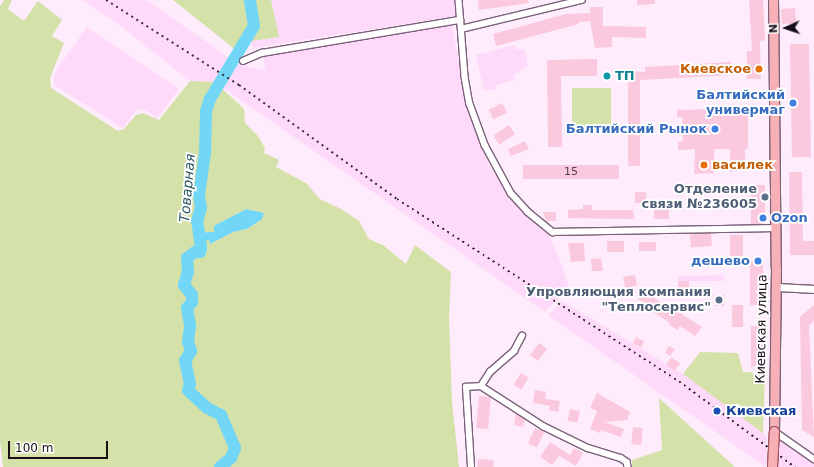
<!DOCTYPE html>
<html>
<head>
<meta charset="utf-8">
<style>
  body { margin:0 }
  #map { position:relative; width:814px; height:467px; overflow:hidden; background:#feecfc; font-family:"DejaVu Sans",sans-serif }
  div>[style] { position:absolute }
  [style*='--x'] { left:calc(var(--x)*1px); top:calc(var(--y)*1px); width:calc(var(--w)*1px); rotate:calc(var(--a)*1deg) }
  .built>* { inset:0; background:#fed9fa }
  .green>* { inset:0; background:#d4e1a9; transform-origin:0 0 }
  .water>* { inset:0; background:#72d7f7 }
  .river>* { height:12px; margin:-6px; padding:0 6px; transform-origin:6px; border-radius:6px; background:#72d7f7 }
  .building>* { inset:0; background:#fbc9dd; transform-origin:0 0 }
  .roads { filter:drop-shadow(1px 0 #7b6179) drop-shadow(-1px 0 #7b6179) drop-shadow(0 1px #7b6179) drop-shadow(0 -1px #7b6179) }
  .minor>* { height:5.5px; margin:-2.75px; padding:0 2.75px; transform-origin:2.75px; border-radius:2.75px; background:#fff }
  .tertiary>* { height:7px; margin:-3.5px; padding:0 3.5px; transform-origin:3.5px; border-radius:3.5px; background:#fff }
  .primary>* { height:9px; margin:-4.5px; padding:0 4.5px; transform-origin:4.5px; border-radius:4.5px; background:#f8b0b7 }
  .rail>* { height:2px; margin-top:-1px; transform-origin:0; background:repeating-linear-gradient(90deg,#382d36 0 2px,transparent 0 6px) }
  .bridges { filter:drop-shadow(1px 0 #a75660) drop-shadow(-1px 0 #a75660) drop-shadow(0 1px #a75660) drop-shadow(0 -1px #a75660) }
  .primary-bridge>* { height:9px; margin:-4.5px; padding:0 4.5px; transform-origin:4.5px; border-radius:4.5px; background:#f8b0b7 }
  .dots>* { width:11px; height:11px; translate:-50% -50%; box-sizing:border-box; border:2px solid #fff; border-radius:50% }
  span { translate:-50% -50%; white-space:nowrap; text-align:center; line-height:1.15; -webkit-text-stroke:3.5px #fff; paint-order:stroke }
  .number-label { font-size:11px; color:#523e49 }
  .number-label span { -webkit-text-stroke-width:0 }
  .food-label { font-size:13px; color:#c56008; font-weight:700 }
  .right { translate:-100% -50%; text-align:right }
  .left { translate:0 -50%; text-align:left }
  .culture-label { font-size:13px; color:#0d838f; font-weight:700 }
  .shop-label { font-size:13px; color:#366cbe; font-weight:700 }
  .service-label { font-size:13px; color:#4e5e75; font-weight:700 }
  .street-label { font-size:13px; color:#190f18 }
  .transit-label { font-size:13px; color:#164399; font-weight:700 }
  .water-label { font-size:14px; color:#285462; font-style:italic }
  .north { position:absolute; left:766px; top:8px; width:40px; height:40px; -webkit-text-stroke:3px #fff; paint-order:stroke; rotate:267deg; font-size:11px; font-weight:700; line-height:16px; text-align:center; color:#190f18 }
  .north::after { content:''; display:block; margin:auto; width:14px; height:18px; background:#190f18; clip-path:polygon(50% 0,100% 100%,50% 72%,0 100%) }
  .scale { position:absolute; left:8px; top:441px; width:100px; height:18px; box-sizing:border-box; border:2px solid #190f18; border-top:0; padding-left:5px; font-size:12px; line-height:14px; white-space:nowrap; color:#190f18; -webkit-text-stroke:3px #fff; paint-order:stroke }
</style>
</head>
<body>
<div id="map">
  <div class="built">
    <i style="clip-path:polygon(82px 0,147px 0,229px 58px,215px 82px,190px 81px,118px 24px)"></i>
    <i style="clip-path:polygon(271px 0,454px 0,457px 16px,253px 48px,252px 41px,279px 37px)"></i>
    <i style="clip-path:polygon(452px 24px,466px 105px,488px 164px,511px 198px,548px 233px,562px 265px,569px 288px,545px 312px,222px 87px,237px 64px,266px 71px,263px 57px)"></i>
    <i style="clip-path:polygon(87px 27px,179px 89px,157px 118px,144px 109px,136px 110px,123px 128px,54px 85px,54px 77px,57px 69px)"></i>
    <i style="clip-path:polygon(515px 45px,516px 49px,525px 50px,528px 66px,513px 75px,514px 80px,495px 85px,496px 89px,484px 91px,476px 55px)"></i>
    <i style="clip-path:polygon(723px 275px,724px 281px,678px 281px,678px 276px)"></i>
    <i style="clip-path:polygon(562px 301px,683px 374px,763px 433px,767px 437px,766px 467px,548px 315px)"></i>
    <i style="clip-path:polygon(782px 440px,814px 465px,814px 467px,777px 467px,778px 442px)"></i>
  </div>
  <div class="green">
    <i style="clip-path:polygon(evenodd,4px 0,12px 0,8px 9px,24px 21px,38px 1px,62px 20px,52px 36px,64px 43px,50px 78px,51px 88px,118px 131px,124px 129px,136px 115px,143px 113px,159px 120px,190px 81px,215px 82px,244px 109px,245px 123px,258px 136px,265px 148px,264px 153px,279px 160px,276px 167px,306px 183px,320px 199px,341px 209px,359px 221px,369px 239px,383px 245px,406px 264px,415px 245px,451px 272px,449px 318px,452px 402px,459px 467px,3px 467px,0 440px,0 6px,4px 0,246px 209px,264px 213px,262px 219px,247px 229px,233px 232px,210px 244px,209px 240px,203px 240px,199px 233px,214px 232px,214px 226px,246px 209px)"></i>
    <i style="clip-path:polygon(173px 0,271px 0,279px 37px,252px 41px,237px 51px)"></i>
    <i style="left:611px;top:88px;width:44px;height:39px;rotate:90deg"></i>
    <i style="clip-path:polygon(700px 352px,738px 353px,743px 372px,765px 373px,763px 433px,683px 374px)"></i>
    <i style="clip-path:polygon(659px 398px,735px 467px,632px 467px,632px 460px,662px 450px)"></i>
  </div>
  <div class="water">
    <i style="clip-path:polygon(246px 209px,264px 213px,262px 219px,247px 229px,233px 232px,210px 244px,209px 240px,198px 242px,195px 239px,193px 233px,214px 232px,214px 226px)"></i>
  </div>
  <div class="river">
    <i style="--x:220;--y:467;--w:14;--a:-39"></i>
    <i style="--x:231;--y:458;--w:11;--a:-68"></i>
    <i style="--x:235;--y:448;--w:36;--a:-113"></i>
    <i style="--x:221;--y:415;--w:16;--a:-153"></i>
    <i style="--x:207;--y:408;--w:26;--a:-137"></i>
    <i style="--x:188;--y:390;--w:6;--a:-72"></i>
    <i style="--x:190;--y:384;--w:24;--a:-102"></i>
    <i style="--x:185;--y:361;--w:12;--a:-59"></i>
    <i style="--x:191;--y:351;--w:9;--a:-108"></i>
    <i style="--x:188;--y:342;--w:17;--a:-83"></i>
    <i style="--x:190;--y:325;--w:17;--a:-100"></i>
    <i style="--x:187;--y:308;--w:8;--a:-50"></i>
    <i style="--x:192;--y:302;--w:7;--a:-90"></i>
    <i style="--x:192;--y:295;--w:13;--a:-129"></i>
    <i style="--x:184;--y:285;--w:14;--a:-73"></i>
    <i style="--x:188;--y:272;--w:14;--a:-94"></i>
    <i style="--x:187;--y:258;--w:10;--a:-37"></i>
    <i style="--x:195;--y:252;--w:5;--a:0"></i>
    <i style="--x:200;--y:252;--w:4;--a:-76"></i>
    <i style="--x:201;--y:248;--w:27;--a:-98"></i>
    <i style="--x:197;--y:221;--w:14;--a:-73"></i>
    <i style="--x:201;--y:208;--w:13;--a:-99"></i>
    <i style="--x:199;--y:195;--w:42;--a:-81.9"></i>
    <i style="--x:205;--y:153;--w:42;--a:-88.6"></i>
    <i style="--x:206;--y:111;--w:13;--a:-72"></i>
    <i style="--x:210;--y:99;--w:85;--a:-58.9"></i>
    <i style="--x:254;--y:26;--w:26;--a:-99"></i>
  </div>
  <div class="building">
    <i style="clip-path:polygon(478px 0,528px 0,529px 3px,479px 10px)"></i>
    <i style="clip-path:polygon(637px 0,655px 0,655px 4px,637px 5px)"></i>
    <i style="clip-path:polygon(749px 0,763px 0,765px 40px,760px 41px,761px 79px,747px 79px,747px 51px,752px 51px)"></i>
    <i style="clip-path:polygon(590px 7px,603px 7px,603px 26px,646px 27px,646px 38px,612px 37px,612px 47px,595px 48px,590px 21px,579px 22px,579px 24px,496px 46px,493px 34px,566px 14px,590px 13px)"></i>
    <i style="left:795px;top:8px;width:15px;height:14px;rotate:86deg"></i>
    <i style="left:809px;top:44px;width:113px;height:19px;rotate:89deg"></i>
    <i style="clip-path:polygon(597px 59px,597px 76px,561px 76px,562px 147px,548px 147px,547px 60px)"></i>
    <i style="clip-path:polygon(731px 62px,732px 75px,640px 80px,640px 166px,628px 166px,628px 71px,645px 72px,645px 67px)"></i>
    <i style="left:603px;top:72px;width:7px;height:7px"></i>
    <i style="left:502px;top:103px;width:11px;height:15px;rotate:63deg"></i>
    <i style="clip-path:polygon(748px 108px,748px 149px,745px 149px,746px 170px,730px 172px,730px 149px,714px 149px,714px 173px,694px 174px,695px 149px,678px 150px,678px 142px,683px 141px,682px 117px,677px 117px,677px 110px)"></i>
    <i style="left:509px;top:125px;width:11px;height:19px;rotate:56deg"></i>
    <i style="clip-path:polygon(525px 141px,529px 149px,511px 156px,508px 149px)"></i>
    <i style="left:619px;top:165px;width:14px;height:96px;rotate:90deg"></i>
    <i style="clip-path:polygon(789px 172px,802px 172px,803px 241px,814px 241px,814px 255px,790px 255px)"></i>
    <i style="left:751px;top:185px;width:14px;height:39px"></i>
    <i style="left:635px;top:192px;width:11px;height:11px"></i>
    <i style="clip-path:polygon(583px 205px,592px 205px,592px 210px,633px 210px,634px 219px,568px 218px,568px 210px,583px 209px)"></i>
    <i style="left:654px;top:205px;width:15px;height:14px"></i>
    <i style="clip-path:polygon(543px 212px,556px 212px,556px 221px,546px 221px)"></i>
    <i style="left:711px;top:233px;width:13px;height:21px;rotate:86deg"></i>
    <i style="left:730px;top:235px;width:13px;height:21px"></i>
    <i style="left:624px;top:241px;width:11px;height:17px;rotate:90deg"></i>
    <i style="left:656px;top:242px;width:9px;height:17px;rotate:90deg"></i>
    <i style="clip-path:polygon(568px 243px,584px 243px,585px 261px,571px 262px)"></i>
    <i style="clip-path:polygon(601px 258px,603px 271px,592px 271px,591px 259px)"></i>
    <i style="left:750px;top:261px;width:13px;height:44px"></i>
    <i style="left:635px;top:275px;width:11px;height:12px;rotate:80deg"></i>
    <i style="left:678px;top:281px;width:11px;height:16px"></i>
    <i style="clip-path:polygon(643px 290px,676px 313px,677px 311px,702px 327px,695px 336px,680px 326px,678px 330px,669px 325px,670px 323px,653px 312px,655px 309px,638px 299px)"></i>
    <i style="left:715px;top:295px;width:9px;height:11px"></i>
    <i style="left:732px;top:305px;width:11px;height:22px"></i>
    <i style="clip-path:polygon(814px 305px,814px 321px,809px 325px,814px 437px,802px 430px,800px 317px)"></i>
    <i style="left:751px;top:326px;width:13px;height:41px"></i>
    <i style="clip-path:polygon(636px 337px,644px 341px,641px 348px,633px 343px)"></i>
    <i style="left:539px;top:343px;width:10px;height:15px;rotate:37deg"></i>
    <i style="clip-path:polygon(669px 346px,675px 349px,670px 356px,665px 353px)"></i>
    <i style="left:671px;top:357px;width:11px;height:9px;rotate:34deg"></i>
    <i style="left:521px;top:373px;width:9px;height:14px;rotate:32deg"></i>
    <i style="clip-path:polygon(535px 390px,546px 392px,545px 399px,560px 401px,558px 412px,549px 410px,550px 406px,533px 403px)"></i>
    <i style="clip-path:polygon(597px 393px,630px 412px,627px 420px,604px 422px,624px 429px,621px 437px,601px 430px,600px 433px,590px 429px,597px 411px,590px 408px)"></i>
    <i style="left:479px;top:396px;width:12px;height:32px;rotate:5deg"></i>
    <i style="left:570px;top:409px;width:10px;height:12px;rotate:11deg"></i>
    <i style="clip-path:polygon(516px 414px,525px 419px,523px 427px,514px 425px)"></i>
    <i style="left:633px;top:427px;width:10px;height:17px;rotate:6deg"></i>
    <i style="left:535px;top:428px;width:10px;height:17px;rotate:24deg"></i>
    <i style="clip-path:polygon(550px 442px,570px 455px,574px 448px,583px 453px,576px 466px,559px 456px,552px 465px,540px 457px)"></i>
    <i style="left:478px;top:459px;width:16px;height:8px;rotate:4deg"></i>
  </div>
  <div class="roads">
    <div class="minor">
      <i style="--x:459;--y:0;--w:77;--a:85.5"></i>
      <i style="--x:465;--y:77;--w:27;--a:80"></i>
      <i style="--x:470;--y:104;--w:44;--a:69.9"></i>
      <i style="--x:485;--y:145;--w:55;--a:61.6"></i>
      <i style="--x:511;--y:193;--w:25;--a:48"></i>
      <i style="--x:528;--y:212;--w:32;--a:39"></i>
      <i style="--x:553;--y:232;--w:222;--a:-1"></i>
      <i style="--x:461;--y:29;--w:124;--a:-13.5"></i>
      <i style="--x:243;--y:61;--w:21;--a:-23"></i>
      <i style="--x:262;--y:53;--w:201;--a:-9.5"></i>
      <i style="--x:481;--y:386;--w:17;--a:-57"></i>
      <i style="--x:490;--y:372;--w:32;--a:-41"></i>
      <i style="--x:514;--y:351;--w:17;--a:-62"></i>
      <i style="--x:774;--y:431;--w:49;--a:35"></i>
      <i style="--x:471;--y:467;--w:80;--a:-93.6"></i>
      <i style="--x:466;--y:387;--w:15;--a:-4"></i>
      <i style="--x:481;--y:386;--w:74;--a:32.8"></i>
      <i style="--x:543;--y:426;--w:50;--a:26.1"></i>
      <i style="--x:588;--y:448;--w:34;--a:17"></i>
      <i style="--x:621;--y:458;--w:7;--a:34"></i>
      <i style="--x:627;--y:462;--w:5;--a:79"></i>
    </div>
    <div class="tertiary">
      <i style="--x:776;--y:287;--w:38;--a:3"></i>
    </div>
    <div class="primary">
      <i style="--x:773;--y:0;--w:268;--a:89.4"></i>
      <i style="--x:776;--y:268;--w:163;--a:90.7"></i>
    </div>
  </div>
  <div class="rail">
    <i style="--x:106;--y:0;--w:158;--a:32.6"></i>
    <i style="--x:239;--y:85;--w:195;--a:35.8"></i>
    <i style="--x:397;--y:199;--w:342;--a:32.9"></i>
    <i style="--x:684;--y:385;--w:138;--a:36.5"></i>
  </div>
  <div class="bridges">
    <div class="primary-bridge">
      <i style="--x:772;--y:467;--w:36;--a:-87"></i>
    </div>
  </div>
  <div class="dots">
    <i style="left:759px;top:69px;background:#e8710a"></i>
    <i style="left:607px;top:76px;background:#0f9aa8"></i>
    <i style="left:793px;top:103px;background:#3f7fe0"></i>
    <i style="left:715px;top:129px;background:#3f7fe0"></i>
    <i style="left:704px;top:165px;background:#e8710a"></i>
    <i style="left:765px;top:197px;background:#5c6f8a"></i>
    <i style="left:763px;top:218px;background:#3f7fe0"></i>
    <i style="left:758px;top:261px;background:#3f7fe0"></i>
    <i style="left:719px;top:300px;background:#5c6f8a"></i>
    <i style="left:717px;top:411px;background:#1a4fb4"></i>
  </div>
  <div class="number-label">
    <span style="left:571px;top:172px">15</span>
  </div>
  <div class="food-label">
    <span class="right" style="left:751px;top:69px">Киевское</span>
    <span class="left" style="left:712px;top:165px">василек</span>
  </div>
  <div class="culture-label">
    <span class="left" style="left:615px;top:76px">ТП</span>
  </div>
  <div class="shop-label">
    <span class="right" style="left:785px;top:103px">Балтийский<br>универмаг</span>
    <span class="right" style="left:707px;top:129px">Балтийский Рынок</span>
    <span class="left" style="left:771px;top:218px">Ozon</span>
    <span class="right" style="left:750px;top:261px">дешево</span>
  </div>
  <div class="service-label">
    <span class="right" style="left:757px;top:197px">Отделение<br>связи №236005</span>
    <span class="right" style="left:711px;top:300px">Упровляющия компания<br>"Теплосервис"</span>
  </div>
  <div class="street-label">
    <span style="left:762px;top:329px;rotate:-89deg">Киевская улица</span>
  </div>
  <div class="transit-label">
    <span class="left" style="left:726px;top:411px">Киевская</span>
  </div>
  <div class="water-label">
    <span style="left:187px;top:188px;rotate:-85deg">Товарная</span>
  </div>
  <div class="north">N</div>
  <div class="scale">100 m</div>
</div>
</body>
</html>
